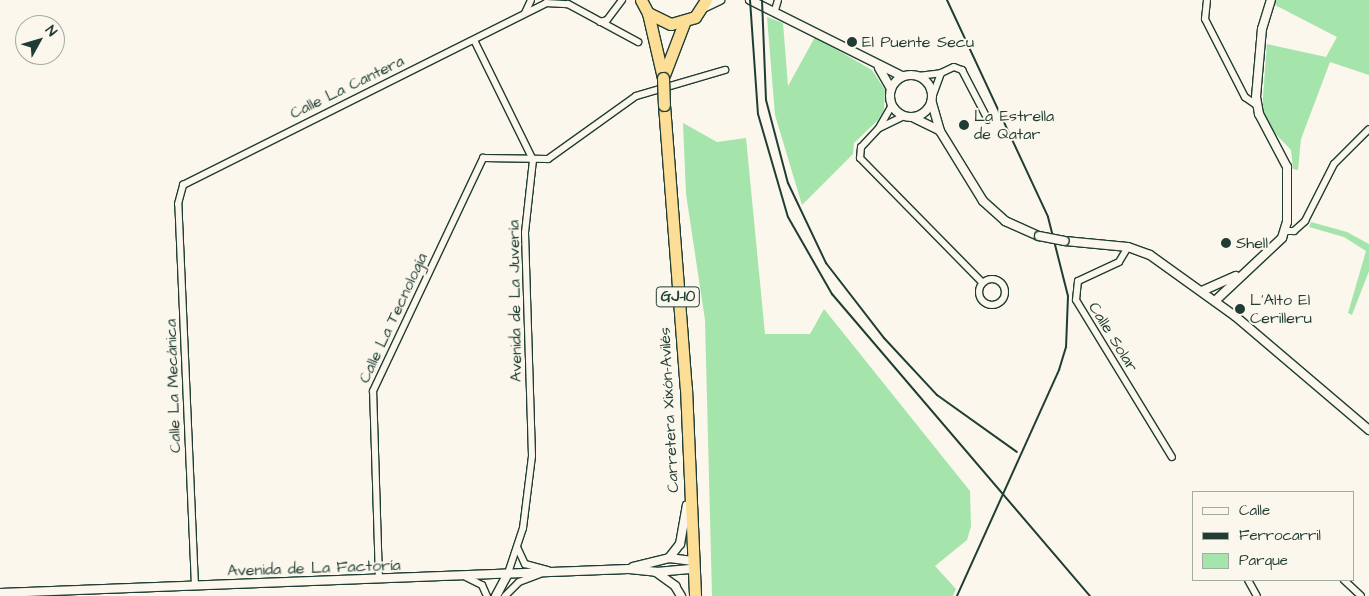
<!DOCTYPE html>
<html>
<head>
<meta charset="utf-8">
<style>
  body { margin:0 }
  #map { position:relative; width:1369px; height:596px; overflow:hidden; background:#fbf7ec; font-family:"Architects Daughter",sans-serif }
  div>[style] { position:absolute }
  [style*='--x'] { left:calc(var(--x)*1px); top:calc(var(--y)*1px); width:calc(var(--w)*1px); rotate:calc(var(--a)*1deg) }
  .green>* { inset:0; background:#a5e4ab }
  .roads { filter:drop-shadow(1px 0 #1f3d34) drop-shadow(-1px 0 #1f3d34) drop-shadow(0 1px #1f3d34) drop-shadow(0 -1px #1f3d34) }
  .minor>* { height:6px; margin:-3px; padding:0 3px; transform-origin:3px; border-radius:3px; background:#fbf7ec }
  .minor>.ring { margin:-3px; padding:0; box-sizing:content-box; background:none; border:6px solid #fbf7ec; border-radius:50% }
  .tertiary>* { height:8px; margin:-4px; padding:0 4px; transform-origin:4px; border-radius:4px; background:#fbf7ec }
  .tertiary>.ring { margin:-4px; padding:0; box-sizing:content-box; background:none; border:8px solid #fbf7ec; border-radius:50% }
  .trunk>* { height:11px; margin:-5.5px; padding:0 5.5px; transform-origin:5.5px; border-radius:5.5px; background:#fcde96 }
  .rail>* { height:2px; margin:-1px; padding:0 1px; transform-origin:1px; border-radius:1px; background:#1f3d34 }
  .bridges { filter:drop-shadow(1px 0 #1f3d34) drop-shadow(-1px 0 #1f3d34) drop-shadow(0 1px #1f3d34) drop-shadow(0 -1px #1f3d34) }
  .tertiary-bridge>* { height:8px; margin:-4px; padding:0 4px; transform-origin:4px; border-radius:4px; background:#fbf7ec }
  .trunk-bridge>* { height:11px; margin:-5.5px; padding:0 5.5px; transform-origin:5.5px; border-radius:5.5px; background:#fcde96 }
  .dots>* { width:14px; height:14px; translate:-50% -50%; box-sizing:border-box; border:2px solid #fbf7ec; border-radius:50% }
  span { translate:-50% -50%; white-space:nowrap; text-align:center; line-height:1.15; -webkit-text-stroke:4px #fbf7ec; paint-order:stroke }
  .shield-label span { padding:1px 4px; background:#fbf7ec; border:1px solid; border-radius:4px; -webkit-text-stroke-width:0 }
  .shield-label { font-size:15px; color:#1f3d34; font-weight:700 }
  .poi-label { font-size:16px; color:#1f3d34 }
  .left { translate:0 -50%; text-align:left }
  .street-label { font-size:16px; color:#1f3d34 }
  .legend { position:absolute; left:1192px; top:491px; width:162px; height:90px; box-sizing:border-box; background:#fbf7ec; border:1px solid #a3ada2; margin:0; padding:6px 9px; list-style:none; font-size:15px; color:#1f3d34 }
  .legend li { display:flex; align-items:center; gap:10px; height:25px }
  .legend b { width:25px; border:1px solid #a3ada2 }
  .north { position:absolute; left:15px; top:15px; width:50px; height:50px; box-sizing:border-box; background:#fbf7ec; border:1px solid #a3ada2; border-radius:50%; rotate:51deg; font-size:14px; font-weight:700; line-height:20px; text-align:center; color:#1f3d34 }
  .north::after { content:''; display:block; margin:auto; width:18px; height:22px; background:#1f3d34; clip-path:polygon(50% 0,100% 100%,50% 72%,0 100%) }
</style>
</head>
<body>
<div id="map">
  <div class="green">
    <i style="clip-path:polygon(1275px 0,1369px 0,1369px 75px,1330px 62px,1301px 139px,1298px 170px,1293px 169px,1291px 150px,1268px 126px,1262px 110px,1267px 44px,1326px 57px,1337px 37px,1273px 4px)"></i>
    <i style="clip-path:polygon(767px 17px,783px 23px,788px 86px,815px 37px,872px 70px,885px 90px,884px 110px,878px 120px,854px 143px,853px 154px,802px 205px,775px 115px)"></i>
    <i style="clip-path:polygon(683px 123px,717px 142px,746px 138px,765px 334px,810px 334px,824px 309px,970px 491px,971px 526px,967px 540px,935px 566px,956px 589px,953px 596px,712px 596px,705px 320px,686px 194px)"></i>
    <i style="clip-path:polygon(1311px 222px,1347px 232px,1369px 244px,1369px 271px,1352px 315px,1348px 313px,1366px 251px,1344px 237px,1309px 227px)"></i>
  </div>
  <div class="roads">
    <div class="minor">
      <i style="--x:1207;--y:0;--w:19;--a:96"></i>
      <i style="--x:1205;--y:19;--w:88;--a:62.9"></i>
      <i style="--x:1245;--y:97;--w:16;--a:35"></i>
      <i style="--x:775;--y:10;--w:10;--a:-73"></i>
      <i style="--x:525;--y:13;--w:14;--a:-65"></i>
      <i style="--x:600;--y:22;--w:7;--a:-16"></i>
      <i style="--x:607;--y:20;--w:25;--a:-53"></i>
      <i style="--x:474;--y:40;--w:134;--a:63.8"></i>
      <i style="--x:533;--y:160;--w:73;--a:96.3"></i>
      <i style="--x:525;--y:233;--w:223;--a:88.2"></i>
      <i style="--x:532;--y:456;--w:73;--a:97.1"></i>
      <i style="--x:523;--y:528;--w:47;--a:108.4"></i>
      <i style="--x:918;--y:76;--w:23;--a:-7"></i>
      <i style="--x:933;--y:95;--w:23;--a:-70"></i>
      <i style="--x:941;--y:73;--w:14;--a:-25"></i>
      <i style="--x:954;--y:67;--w:9;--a:21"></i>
      <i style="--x:962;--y:70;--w:56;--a:62.5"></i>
      <i style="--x:904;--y:116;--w:28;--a:154"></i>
      <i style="--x:879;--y:128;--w:26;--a:133"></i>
      <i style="--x:861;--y:147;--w:11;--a:95"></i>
      <i style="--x:860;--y:158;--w:175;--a:45.5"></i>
      <i style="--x:880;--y:126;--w:24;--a:-60"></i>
      <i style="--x:1286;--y:231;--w:8;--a:0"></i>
      <i style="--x:1294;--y:231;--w:15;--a:-42"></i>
      <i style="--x:1305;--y:221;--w:64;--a:-63"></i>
      <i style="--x:1334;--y:164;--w:49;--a:-45"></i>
      <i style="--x:1128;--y:247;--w:17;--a:121"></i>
      <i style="--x:1119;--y:262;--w:45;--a:155.1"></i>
      <i style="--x:1078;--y:281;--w:19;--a:96"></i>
      <i style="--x:1076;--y:300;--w:184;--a:58.6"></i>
      <i class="ring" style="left:979px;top:279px;width:20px;height:20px"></i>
      <i style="--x:517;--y:547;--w:19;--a:65"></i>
      <i style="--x:525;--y:564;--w:24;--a:15"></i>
      <i style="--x:466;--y:577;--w:18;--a:27"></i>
      <i style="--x:482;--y:585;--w:12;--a:66"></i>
      <i style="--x:379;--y:579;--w:188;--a:-91.8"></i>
      <i style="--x:373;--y:391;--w:258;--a:-64.7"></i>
      <i style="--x:483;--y:158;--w:65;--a:0.9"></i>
      <i style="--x:548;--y:159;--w:108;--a:-35.6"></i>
      <i style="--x:636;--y:96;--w:93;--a:-16.3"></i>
      <i style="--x:1248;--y:580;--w:18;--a:61"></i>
      <i style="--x:1344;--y:580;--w:23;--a:43"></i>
      <i style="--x:195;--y:586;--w:382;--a:-92.5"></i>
      <i style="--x:178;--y:204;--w:20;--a:-75"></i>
      <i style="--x:183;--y:185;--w:406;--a:-26.6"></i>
      <i style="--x:546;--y:3;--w:22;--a:3"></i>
      <i style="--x:568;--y:4;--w:80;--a:28.5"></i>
      <i style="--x:505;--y:596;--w:20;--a:-45"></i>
      <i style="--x:519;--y:582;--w:22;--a:-21"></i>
    </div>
    <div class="tertiary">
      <i style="--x:750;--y:0;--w:170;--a:26.6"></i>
      <i style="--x:703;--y:8;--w:19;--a:-25"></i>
      <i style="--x:879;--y:68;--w:24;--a:60"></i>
      <i class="ring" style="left:890px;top:75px;width:34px;height:34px"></i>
      <i style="--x:932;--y:103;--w:29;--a:74"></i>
      <i style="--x:940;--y:131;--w:82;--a:58.4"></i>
      <i style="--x:983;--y:201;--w:30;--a:42"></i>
      <i style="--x:1005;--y:221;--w:37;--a:24"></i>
      <i style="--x:914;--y:118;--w:28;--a:26"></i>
      <i style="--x:1065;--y:241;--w:63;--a:5.4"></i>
      <i style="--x:1128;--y:247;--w:23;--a:20"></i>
      <i style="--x:1150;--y:255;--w:105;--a:35.7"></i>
      <i style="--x:1235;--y:316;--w:176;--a:40.4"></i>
      <i style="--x:1202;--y:291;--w:37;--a:-24"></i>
      <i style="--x:1215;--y:301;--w:92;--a:-43.2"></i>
      <i style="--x:1282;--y:238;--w:17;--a:-73"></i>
      <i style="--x:1287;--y:222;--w:55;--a:-90"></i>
      <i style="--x:1287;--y:167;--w:60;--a:-117.8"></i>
      <i style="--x:1259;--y:114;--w:17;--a:-100"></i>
      <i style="--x:1256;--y:97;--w:68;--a:-85"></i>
      <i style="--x:1262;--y:29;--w:30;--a:-73"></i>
      <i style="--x:669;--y:558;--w:18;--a:-52"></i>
      <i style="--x:680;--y:544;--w:39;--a:-80"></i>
      <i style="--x:633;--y:567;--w:37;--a:-14"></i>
      <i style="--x:669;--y:558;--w:24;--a:7"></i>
      <i style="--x:656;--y:572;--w:37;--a:-5"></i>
      <i style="--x:0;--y:593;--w:629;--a:-2.19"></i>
      <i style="--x:629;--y:569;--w:27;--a:6"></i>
      <i style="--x:656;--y:572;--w:24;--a:36"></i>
      <i style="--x:675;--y:586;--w:12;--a:59"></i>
      <i style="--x:496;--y:596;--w:26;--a:-62"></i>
    </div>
    <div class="trunk">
      <i style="--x:641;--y:0;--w:15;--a:62"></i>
      <i style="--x:648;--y:13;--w:25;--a:26"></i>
      <i style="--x:671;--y:24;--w:25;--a:-16"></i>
      <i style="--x:695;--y:17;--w:20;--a:-57"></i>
      <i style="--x:648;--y:13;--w:67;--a:77"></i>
      <i style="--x:664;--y:75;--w:56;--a:-69"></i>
      <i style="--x:664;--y:105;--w:284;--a:85.6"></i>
      <i style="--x:686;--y:388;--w:208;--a:87.5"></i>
    </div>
  </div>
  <div class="rail">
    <i style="--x:750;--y:0;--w:114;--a:86"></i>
    <i style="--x:758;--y:114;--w:107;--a:73.8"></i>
    <i style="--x:788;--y:217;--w:89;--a:60.3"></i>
    <i style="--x:832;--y:294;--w:397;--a:49.5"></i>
    <i style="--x:762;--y:0;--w:100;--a:87.7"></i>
    <i style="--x:766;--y:100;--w:86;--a:75.2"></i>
    <i style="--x:788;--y:183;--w:89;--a:64.6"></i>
    <i style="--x:826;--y:263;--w:95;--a:52.3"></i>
    <i style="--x:884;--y:338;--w:78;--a:47.1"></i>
    <i style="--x:937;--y:395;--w:98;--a:35.5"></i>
    <i style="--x:947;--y:0;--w:239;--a:65"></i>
    <i style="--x:1048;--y:217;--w:81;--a:75.8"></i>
    <i style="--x:1068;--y:296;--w:51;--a:92.2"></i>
    <i style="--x:1066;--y:347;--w:24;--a:107"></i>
    <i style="--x:1059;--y:370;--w:248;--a:114.3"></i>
  </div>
  <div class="bridges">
    <div class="tertiary-bridge">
      <i style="--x:1039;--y:236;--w:26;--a:11"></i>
    </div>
    <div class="trunk-bridge">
      <i style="--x:663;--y:78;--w:27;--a:88"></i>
    </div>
  </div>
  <div class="dots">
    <i style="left:852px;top:42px;background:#1f3d34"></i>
    <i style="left:964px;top:125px;background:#1f3d34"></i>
    <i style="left:1226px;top:243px;background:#1f3d34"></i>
    <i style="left:1240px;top:309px;background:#1f3d34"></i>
  </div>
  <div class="shield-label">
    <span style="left:678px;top:297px">GJ-10</span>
  </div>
  <div class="poi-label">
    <span class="left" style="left:862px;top:42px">El Puente Secu</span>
    <span class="left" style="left:974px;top:125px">La Estrella<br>de Qatar</span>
    <span class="left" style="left:1236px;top:243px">Shell</span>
    <span class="left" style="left:1250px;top:309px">L'Alto El<br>Cerilleru</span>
  </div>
  <div class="street-label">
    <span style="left:347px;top:87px;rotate:-26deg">Calle La Cantera</span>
    <span style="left:515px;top:301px;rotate:-91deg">Avenida de La Juvería</span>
    <span style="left:393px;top:318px;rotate:-65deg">Calle La Tecnología</span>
    <span style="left:1113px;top:337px;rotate:58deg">Calle Solar</span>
    <span style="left:173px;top:386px;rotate:-92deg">Calle La Mecánica</span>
    <span style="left:669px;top:410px;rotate:-93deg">Carretera Xixón-Avilés</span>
    <span style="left:314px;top:568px;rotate:-2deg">Avenida de La Factoría</span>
  </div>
  <ul class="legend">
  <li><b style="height:6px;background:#fbf7ec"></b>Calle</li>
  <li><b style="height:6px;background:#1f3d34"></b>Ferrocarril</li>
  <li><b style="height:14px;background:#a5e4ab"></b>Parque</li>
  </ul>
  <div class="north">N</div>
</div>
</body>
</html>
